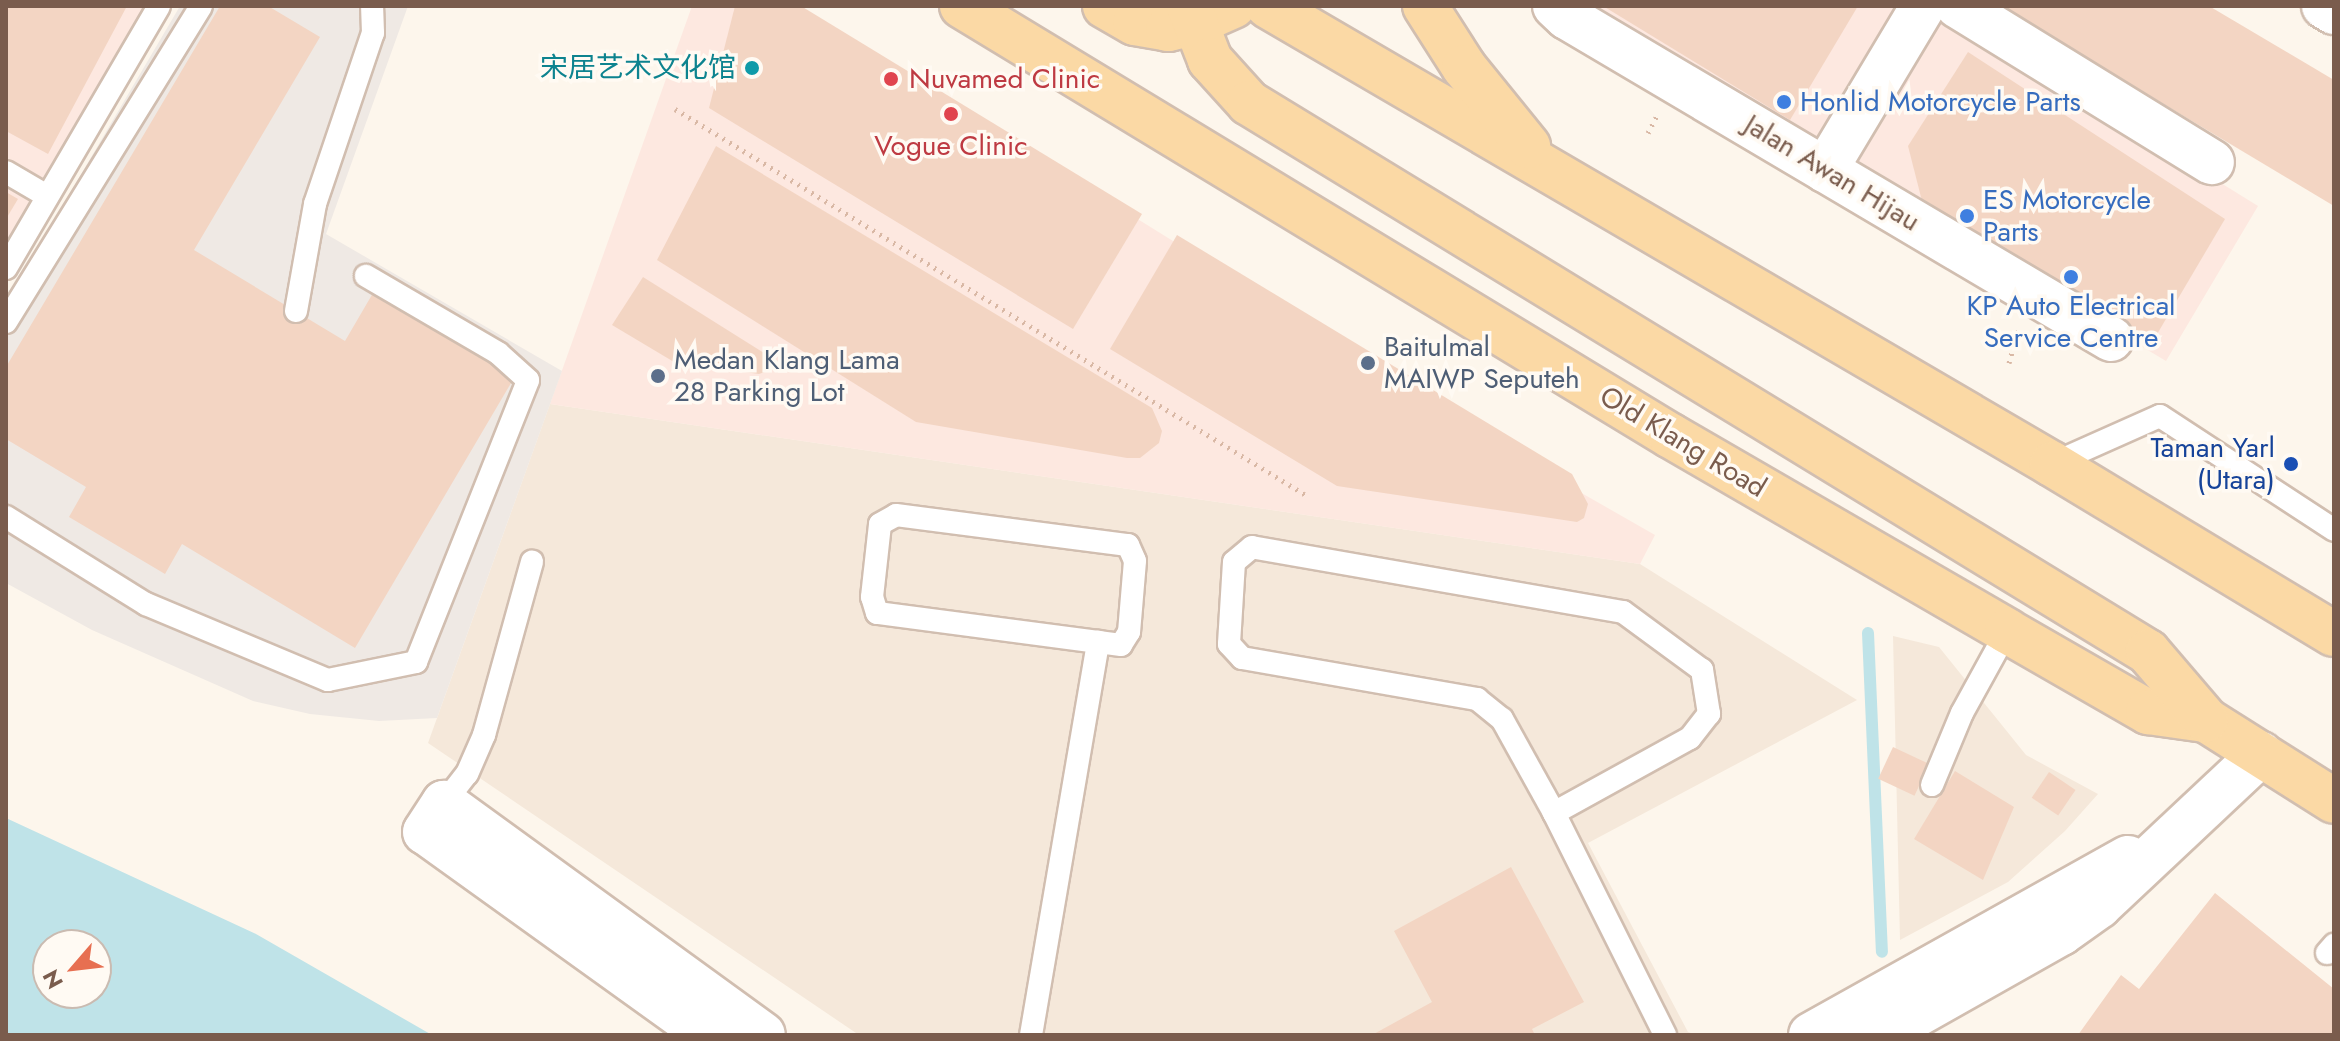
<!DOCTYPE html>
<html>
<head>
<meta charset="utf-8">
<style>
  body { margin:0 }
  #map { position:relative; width:2340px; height:1041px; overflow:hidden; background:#fdf6ec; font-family:Jost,"Noto Sans SC",sans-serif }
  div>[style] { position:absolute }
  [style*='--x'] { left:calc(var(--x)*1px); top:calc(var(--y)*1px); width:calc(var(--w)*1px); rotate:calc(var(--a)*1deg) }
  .residential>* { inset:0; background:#f5e8da }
  .commercial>* { inset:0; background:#fde8e0 }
  .industrial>* { inset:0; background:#efe9e4 }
  .water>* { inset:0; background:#bfe3e8 }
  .stream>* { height:12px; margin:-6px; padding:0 6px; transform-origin:6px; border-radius:6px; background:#bfe3e8 }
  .building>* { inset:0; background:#f3d5c3; transform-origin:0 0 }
  .path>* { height:5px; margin-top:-2.5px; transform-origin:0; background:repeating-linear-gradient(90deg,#d9b8a5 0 2px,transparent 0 8px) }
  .roads { filter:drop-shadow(2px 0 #d1beb0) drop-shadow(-2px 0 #d1beb0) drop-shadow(0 2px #d1beb0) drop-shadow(0 -2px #d1beb0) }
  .lane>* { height:22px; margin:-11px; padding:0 11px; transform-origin:11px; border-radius:11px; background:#fff }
  .street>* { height:44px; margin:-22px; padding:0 22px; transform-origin:22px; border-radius:22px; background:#fff }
  .primary>* { height:44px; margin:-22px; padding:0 22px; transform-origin:22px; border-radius:22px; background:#fbd9a5 }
  .dots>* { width:22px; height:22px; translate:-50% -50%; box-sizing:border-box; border:4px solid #fffaf3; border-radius:50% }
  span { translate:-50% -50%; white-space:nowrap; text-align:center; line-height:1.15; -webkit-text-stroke:7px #fffaf3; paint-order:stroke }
  .culture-label { font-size:28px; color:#0d838f }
  .right { translate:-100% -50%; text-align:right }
  .health-label { font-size:28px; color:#be3a42 }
  .left { translate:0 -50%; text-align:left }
  .shop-label { font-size:28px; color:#366cbe }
  .street-label { font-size:28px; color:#7a5c4d }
  .service-label { font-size:28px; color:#4e5e75 }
  .transit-label { font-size:28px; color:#164399 }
  .frame { position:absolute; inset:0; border:8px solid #7a5c4d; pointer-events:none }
  .north { position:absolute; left:32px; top:929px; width:80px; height:80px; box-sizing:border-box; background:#fffaf3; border:2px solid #cabbb1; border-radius:50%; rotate:242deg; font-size:22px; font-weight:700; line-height:32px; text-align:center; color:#7a5c4d }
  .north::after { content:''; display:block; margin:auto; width:28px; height:36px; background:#e76f51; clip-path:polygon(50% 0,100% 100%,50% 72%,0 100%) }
</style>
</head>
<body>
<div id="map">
  <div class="residential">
    <i style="clip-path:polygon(550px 404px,1640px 564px,1857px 700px,1588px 843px,1688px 1032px,1697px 1035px,859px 1035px,428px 743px)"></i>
    <i style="clip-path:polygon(1893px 636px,1939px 647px,2026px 755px,2098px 794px,2065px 831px,2008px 882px,1900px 940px)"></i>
  </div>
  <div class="commercial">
    <i style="clip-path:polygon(6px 6px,149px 6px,6px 252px)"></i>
    <i style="clip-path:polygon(692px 6px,795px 6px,1543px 471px,1655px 535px,1640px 564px,550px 404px)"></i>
    <i style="clip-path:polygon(1573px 6px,1935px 6px,2258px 206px,2166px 361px)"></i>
  </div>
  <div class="industrial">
    <i style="clip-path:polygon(180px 6px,408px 6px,326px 234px,562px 371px,437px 718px,379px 721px,310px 714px,253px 701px,92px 630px,6px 583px,6px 302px)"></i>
  </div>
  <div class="water">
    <i style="clip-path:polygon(evenodd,6px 818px,256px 934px,432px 1035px,6px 1035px,6px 818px,48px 945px,96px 945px,96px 993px,48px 993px,48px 945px)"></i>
  </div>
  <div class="stream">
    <i style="--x:1868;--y:633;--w:319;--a:87.5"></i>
  </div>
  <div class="building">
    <i style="clip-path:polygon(6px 6px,127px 6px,48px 154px,6px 131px)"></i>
    <i style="clip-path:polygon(220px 6px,268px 6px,320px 37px,194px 250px,345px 341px,373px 293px,514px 378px,355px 648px,182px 544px,165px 574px,69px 517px,86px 487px,6px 439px,6px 367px)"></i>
    <i style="clip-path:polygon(735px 6px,801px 6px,1142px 214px,1073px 329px,709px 108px)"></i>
    <i style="clip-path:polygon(1603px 6px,1858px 6px,1790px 120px)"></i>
    <i style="clip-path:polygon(2000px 6px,2209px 6px,2334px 80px,2334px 206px)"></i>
    <i style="clip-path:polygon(1968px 52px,2225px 219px,2153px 341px,1923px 205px,1908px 146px)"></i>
    <i style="clip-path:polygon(716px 146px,1152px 408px,1162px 431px,1159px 443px,1140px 458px,1127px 458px,916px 422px,657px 260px)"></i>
    <i style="clip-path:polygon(6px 192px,18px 199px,6px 219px)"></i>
    <i style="clip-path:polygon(1177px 235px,1572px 474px,1588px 504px,1584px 518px,1577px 522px,1337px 486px,1110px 349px)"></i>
    <i style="clip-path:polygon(643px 277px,767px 355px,769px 366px,765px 372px,759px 374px,674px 362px,612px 325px)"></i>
    <i style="left:1893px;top:747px;width:40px;height:35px;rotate:25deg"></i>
    <i style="clip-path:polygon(1955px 771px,2014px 807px,1983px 880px,1914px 839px)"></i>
    <i style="left:2049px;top:772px;width:32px;height:31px;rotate:34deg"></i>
    <i style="clip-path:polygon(1511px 867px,1584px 1002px,1532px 1029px,1535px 1035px,1372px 1035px,1432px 1002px,1394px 931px)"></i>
    <i style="clip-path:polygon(2215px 893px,2334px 989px,2334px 1035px,2078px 1035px,2121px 975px,2139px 989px)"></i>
  </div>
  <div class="path">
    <i style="--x:675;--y:109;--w:743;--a:31.47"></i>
    <i style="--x:1648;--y:133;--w:20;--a:-63"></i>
    <i style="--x:2009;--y:363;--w:35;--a:-74"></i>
  </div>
  <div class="roads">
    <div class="lane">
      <i style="--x:6;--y:172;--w:48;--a:30.3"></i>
      <i style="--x:6;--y:268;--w:303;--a:-59.7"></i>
      <i style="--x:296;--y:311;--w:109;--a:-79.9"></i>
      <i style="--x:315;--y:204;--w:181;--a:-71.3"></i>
      <i style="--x:373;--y:33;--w:27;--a:-92"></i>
      <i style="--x:6;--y:322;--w:371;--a:-58.3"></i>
      <i style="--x:2052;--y:464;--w:118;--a:-24"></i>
      <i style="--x:2160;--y:416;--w:208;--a:33.2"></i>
      <i style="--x:896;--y:515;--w:234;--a:7.4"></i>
      <i style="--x:1128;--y:545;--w:17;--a:66"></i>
      <i style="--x:1135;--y:561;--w:71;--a:94.8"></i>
      <i style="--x:1129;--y:632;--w:15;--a:122"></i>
      <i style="--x:1121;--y:645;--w:246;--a:-172.5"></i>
      <i style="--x:877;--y:613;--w:17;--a:-107"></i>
      <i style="--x:872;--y:597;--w:73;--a:-83.7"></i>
      <i style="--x:880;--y:524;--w:18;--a:-29"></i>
      <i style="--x:6;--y:517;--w:165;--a:31.9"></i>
      <i style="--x:146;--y:604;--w:197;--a:22.7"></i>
      <i style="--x:328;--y:680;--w:90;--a:-11.6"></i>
      <i style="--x:416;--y:662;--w:303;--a:-68.3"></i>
      <i style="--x:528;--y:380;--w:40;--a:-138"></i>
      <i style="--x:498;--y:353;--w:153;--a:-149.7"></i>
      <i style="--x:1932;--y:785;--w:78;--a:-67.4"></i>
      <i style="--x:1962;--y:713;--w:94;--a:-61.2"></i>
      <i style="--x:444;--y:803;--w:37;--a:-52"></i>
      <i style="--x:467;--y:774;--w:43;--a:-66.4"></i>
      <i style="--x:484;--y:735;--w:180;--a:-74.5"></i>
      <i style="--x:1554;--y:813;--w:155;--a:-28.9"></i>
      <i style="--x:1690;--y:738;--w:31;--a:-52"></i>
      <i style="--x:1709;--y:714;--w:45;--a:-99"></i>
      <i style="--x:1702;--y:670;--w:98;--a:-143.7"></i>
      <i style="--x:1623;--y:612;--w:377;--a:-170.1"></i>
      <i style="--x:1252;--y:547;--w:23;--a:140"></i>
      <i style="--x:1234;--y:562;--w:82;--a:93.5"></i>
      <i style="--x:1229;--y:644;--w:19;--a:47"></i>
      <i style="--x:1242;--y:658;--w:239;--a:9.9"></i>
      <i style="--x:1477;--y:699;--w:32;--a:39"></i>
      <i style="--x:1502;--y:719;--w:107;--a:61"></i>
      <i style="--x:1554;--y:813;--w:248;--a:63.4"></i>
      <i style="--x:2327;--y:953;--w:11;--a:-49"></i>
      <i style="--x:1031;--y:1035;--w:399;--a:-80.3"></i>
    </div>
    <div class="street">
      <i style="--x:1555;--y:6;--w:16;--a:43"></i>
      <i style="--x:1567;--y:17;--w:632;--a:30.62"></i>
      <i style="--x:1958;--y:6;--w:298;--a:31.6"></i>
      <i style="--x:2324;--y:6;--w:12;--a:31"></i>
      <i style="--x:1825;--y:170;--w:191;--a:-59.1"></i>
      <i style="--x:708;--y:1035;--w:348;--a:-144.3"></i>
      <i style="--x:425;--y:832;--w:35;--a:-57"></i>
      <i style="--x:444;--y:803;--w:394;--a:36"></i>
      <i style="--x:1811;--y:1035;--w:363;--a:-29.2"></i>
      <i style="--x:1880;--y:1035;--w:208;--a:-29.4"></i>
      <i style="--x:2061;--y:933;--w:47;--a:-35.4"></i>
      <i style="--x:2099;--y:906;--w:222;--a:-43.2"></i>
    </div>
    <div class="primary">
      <i style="--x:962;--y:6;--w:829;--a:31.24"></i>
      <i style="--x:1671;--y:436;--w:388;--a:30.1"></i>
      <i style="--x:2007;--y:631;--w:163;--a:29.9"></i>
      <i style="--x:2148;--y:712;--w:59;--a:7.9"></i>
      <i style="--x:2206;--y:720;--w:151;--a:32.3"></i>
      <i style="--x:1105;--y:6;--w:34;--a:30"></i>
      <i style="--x:1135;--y:23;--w:34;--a:10"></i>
      <i style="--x:1168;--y:29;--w:28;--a:-13"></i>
      <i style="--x:1195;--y:23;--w:42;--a:-24.1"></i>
      <i style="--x:1189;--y:6;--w:58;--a:68.7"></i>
      <i style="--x:1210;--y:60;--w:58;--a:47.8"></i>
      <i style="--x:1249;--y:103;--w:1053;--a:31.41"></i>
      <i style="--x:2148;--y:652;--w:89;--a:49.5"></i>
      <i style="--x:1268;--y:6;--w:908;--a:30.29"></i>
      <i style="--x:2052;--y:464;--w:329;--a:31.1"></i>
      <i style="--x:1425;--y:6;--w:72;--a:57.4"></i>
      <i style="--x:1464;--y:67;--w:102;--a:51"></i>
    </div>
  </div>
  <div class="dots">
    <i style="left:752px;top:68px;background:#0f9aa8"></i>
    <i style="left:891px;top:79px;background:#e0444e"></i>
    <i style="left:1784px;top:102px;background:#3f7fe0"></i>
    <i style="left:951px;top:114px;background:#e0444e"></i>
    <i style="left:1967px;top:216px;background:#3f7fe0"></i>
    <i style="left:2071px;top:277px;background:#3f7fe0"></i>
    <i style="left:1368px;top:363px;background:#5c6f8a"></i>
    <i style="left:658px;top:376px;background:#5c6f8a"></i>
    <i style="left:2291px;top:464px;background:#1a4fb4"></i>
  </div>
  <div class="culture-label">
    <span class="right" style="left:736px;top:68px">宋居艺术文化馆</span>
  </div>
  <div class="health-label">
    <span class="left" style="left:909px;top:79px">Nuvamed Clinic</span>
    <span style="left:951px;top:146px">Vogue Clinic</span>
  </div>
  <div class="shop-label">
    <span class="left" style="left:1800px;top:102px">Honlid Motorcycle Parts</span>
    <span class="left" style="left:1983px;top:216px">ES Motorcycle<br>Parts</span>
    <span style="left:2071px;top:322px">KP Auto Electrical<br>Service Centre</span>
  </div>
  <div class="street-label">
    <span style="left:1832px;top:173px;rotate:31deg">Jalan Awan Hijau</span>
    <span style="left:1683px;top:442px;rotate:31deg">Old Klang Road</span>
  </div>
  <div class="service-label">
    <span class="left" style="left:1384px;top:363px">Baitulmal<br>MAIWP Seputeh</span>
    <span class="left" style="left:674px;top:376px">Medan Klang Lama<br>28 Parking Lot</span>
  </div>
  <div class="transit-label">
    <span class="right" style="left:2275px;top:464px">Taman Yarl<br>(Utara)</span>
  </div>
  <div class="frame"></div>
  <div class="north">N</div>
</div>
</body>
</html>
